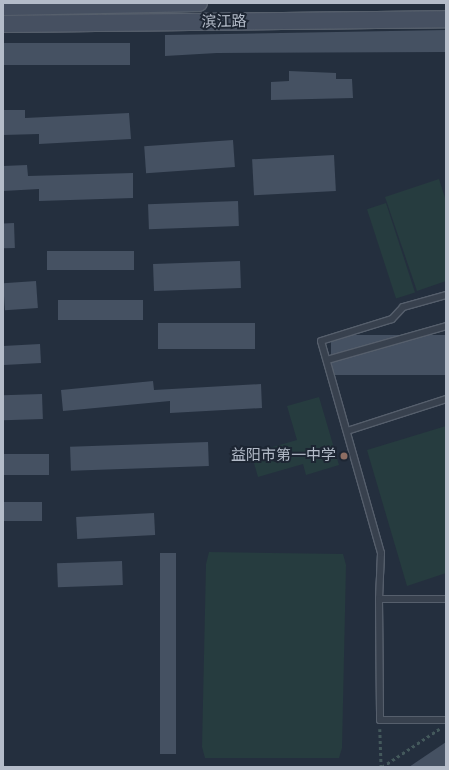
<!DOCTYPE html>
<html>
<head>
<meta charset="utf-8">
<style>
  body { margin:0 }
  #map { position:relative; width:449px; height:770px; overflow:hidden; background:#242f3e; font-family:Jost,"Noto Sans SC",sans-serif }
  div>[style] { position:absolute }
  [style*='--x'] { left:calc(var(--x)*1px); top:calc(var(--y)*1px); width:calc(var(--w)*1px); rotate:calc(var(--a)*1deg) }
  .green>* { inset:0; background:#263c3f; transform-origin:0 0 }
  .building>* { inset:0; background:#455162; transform-origin:0 0 }
  .path>* { height:2.5px; margin-top:-1.25px; transform-origin:0; background:repeating-linear-gradient(90deg,#44595c 0 3px,transparent 0 6px) }
  .roads { filter:drop-shadow(1px 0 #565f6c) drop-shadow(-1px 0 #565f6c) drop-shadow(0 1px #565f6c) drop-shadow(0 -1px #565f6c) }
  .service>* { height:6px; margin:-3px; padding:0 3px; transform-origin:3px; border-radius:3px; background:#38414e }
  .secondary>* { height:16px; margin:-8px; padding:0 8px; transform-origin:8px; border-radius:8px; background:#465061 }
  .dots>* { width:11px; height:11px; translate:-50% -50%; box-sizing:border-box; border:2px solid #1d2633; border-radius:50% }
  span { translate:-50% -50%; white-space:nowrap; text-align:center; line-height:1.15; -webkit-text-stroke:4px #1d2633; paint-order:stroke }
  .street-label { font-size:15px; color:#b4bcc9 }
  .poi-label { font-size:15px; color:#b4bcc9 }
  .right { translate:-100% -50%; text-align:right }
  .frame { position:absolute; inset:0; border:4px solid #b4bcc9; pointer-events:none }
</style>
</head>
<body>
<div id="map">
  <div class="green">
    <i style="clip-path:polygon(439px 179px,446px 201px,446px 281px,417px 291px,385px 197px)"></i>
    <i style="left:386px;top:203px;width:94px;height:20px;rotate:72deg"></i>
    <i style="clip-path:polygon(319px 397px,339px 465px,306px 475px,303px 464px,258px 477px,251px 453px,297px 440px,287px 406px)"></i>
    <i style="clip-path:polygon(446px 426px,446px 573px,407px 586px,367px 450px)"></i>
    <i style="clip-path:polygon(209px 552px,343px 554px,346px 565px,342px 748px,339px 758px,205px 758px,202px 747px,206px 564px)"></i>
  </div>
  <div class="building">
    <i style="clip-path:polygon(446px 30px,446px 52px,217px 53px,165px 56px,165px 35px)"></i>
    <i style="left:130px;top:43px;width:22px;height:127px;rotate:90deg"></i>
    <i style="clip-path:polygon(289px 71px,336px 73px,336px 79px,352px 79px,353px 98px,271px 100px,271px 82px,289px 81px)"></i>
    <i style="clip-path:polygon(3px 110px,25px 110px,25px 118px,129px 113px,131px 139px,39px 144px,39px 134px,3px 135px)"></i>
    <i style="left:233px;top:140px;width:27px;height:89px;rotate:86deg"></i>
    <i style="left:334px;top:155px;width:36px;height:82px;rotate:87deg"></i>
    <i style="clip-path:polygon(27px 165px,28px 176px,133px 173px,133px 198px,39px 201px,39px 189px,3px 191px,3px 166px)"></i>
    <i style="left:238px;top:201px;width:25px;height:90px;rotate:88deg"></i>
    <i style="left:14px;top:223px;width:25px;height:11px;rotate:88deg"></i>
    <i style="left:134px;top:251px;width:19px;height:87px;rotate:90deg"></i>
    <i style="left:240px;top:261px;width:27px;height:87px;rotate:88deg"></i>
    <i style="left:36px;top:281px;width:27px;height:33px;rotate:86deg"></i>
    <i style="left:143px;top:300px;width:20px;height:85px;rotate:90deg"></i>
    <i style="left:255px;top:323px;width:26px;height:97px;rotate:90deg"></i>
    <i style="left:446px;top:335px;width:40px;height:115px;rotate:90deg"></i>
    <i style="left:40px;top:344px;width:19px;height:37px;rotate:87deg"></i>
    <i style="clip-path:polygon(153px 381px,154px 390px,261px 384px,262px 408px,170px 413px,170px 401px,63px 411px,61px 390px)"></i>
    <i style="left:42px;top:394px;width:25px;height:39px;rotate:88deg"></i>
    <i style="left:208px;top:442px;width:24px;height:138px;rotate:88deg"></i>
    <i style="left:49px;top:454px;width:21px;height:46px;rotate:90deg"></i>
    <i style="left:42px;top:502px;width:19px;height:39px;rotate:90deg"></i>
    <i style="left:154px;top:513px;width:22px;height:78px;rotate:87deg"></i>
    <i style="left:160px;top:553px;width:16px;height:201px"></i>
    <i style="left:122px;top:561px;width:24px;height:65px;rotate:88deg"></i>
    <i style="clip-path:polygon(446px 742px,446px 767px,409px 767px)"></i>
  </div>
  <div class="path">
    <i style="--x:380;--y:729;--w:38;--a:88"></i>
    <i style="--x:382;--y:767;--w:69;--a:-33.7"></i>
  </div>
  <div class="roads">
    <div class="service">
      <i style="--x:327;--y:360;--w:124;--a:-15.9"></i>
      <i style="--x:347;--y:431;--w:104;--a:-17.9"></i>
      <i style="--x:379;--y:599;--w:46;--a:-87.5"></i>
      <i style="--x:381;--y:553;--w:220;--a:-105.8"></i>
      <i style="--x:321;--y:341;--w:74;--a:-17.2"></i>
      <i style="--x:392;--y:319;--w:16;--a:-47"></i>
      <i style="--x:403;--y:307;--w:45;--a:-15.6"></i>
      <i style="--x:446;--y:599;--w:67;--a:180"></i>
      <i style="--x:379;--y:599;--w:121;--a:89.5"></i>
      <i style="--x:380;--y:720;--w:66;--a:0"></i>
    </div>
    <div class="secondary">
      <i style="--x:3;--y:7;--w:196;--a:-1.2"></i>
      <i style="--x:3;--y:24;--w:443;--a:-0.6"></i>
    </div>
  </div>
  <div class="dots">
    <i style="left:344px;top:456px;background:#8d6e63"></i>
  </div>
  <div class="street-label">
    <span style="left:224px;top:22px;rotate:-1deg">滨江路</span>
  </div>
  <div class="poi-label">
    <span class="right" style="left:336px;top:456px">益阳市第一中学</span>
  </div>
  <div class="frame"></div>
</div>
</body>
</html>
